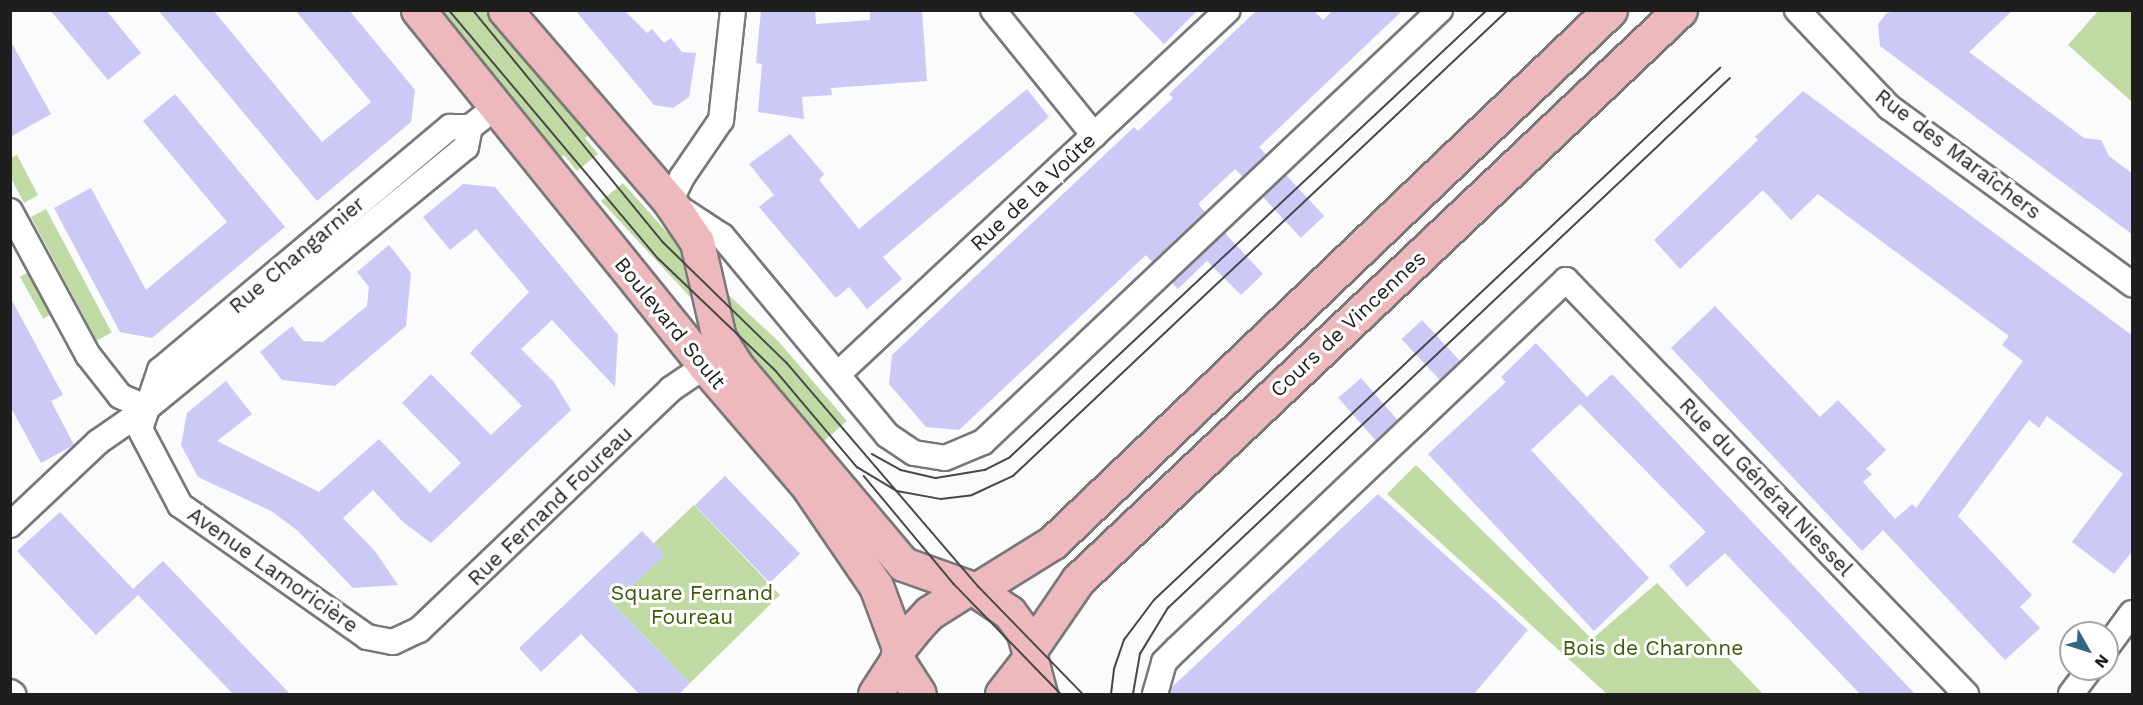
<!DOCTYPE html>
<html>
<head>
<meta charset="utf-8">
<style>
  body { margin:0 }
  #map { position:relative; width:2143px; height:705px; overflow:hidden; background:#fbfbfd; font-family:"Work Sans",sans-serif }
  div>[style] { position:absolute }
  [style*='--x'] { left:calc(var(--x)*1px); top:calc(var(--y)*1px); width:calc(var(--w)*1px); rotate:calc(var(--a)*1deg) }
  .green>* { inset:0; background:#c0daa4; transform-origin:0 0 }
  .building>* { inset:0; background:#cbc9f6; transform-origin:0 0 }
  .roads { filter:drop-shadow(2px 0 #78787a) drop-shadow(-2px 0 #78787a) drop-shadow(0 2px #78787a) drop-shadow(0 -2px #78787a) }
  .street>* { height:24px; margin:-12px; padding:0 12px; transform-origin:12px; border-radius:12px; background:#fff }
  .primary>* { height:33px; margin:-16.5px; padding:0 16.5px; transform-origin:16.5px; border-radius:16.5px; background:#eeb9bd }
  .tram>* { height:1.5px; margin:-0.75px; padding:0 0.75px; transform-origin:0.75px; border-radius:0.75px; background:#474748 }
  span { translate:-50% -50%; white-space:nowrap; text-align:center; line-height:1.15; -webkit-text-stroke:6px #fff; paint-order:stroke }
  .street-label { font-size:21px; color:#1e1e1f }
  .park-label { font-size:21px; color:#3b5806 }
  .frame { position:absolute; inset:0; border:12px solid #1e1e1f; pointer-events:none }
  .north { position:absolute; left:2059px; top:621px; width:60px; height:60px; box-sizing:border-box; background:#fff; border:2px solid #a5a5a5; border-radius:50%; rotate:129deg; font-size:16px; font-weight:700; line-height:24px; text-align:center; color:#1e1e1f }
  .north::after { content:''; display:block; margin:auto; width:21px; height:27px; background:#316782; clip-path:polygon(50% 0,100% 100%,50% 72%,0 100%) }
</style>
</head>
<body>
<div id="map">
  <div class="green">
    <i style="clip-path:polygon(435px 11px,488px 11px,591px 133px,585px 138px,598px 154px,577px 171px,564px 155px,557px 161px)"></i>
    <i style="clip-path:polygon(2098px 11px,2132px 11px,2132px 102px,2068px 45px)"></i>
    <i style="clip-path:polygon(17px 155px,38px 195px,24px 203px,11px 178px,11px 158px)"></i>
    <i style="clip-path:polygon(623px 183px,681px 248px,691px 298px,601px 201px)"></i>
    <i style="left:46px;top:209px;width:140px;height:17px;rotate:62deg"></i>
    <i style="left:34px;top:269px;width:48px;height:16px;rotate:61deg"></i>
    <i style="clip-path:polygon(718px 285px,779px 342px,847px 421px,824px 441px,732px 338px)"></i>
    <i style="clip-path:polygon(1416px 465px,1592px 639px,1657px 583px,1763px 694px,1607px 694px,1387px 494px)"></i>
    <i style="clip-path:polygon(694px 505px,780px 595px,690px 683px,613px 604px,664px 555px,654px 543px)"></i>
  </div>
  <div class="building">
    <i style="clip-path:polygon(50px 10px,106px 10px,141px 53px,108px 80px)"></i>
    <i style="clip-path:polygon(158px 10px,213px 10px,322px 142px,371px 102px,295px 10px,349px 10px,415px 90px,411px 122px,317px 201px)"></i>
    <i style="clip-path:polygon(575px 10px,624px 10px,647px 33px,652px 29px,664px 43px,671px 38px,682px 52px,696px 53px,689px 97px,673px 108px,654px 105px)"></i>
    <i style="clip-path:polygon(761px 10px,815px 10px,816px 24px,870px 20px,870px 10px,922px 10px,927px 81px,831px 88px,832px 95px,802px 97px,804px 119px,758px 112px,762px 64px,756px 63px)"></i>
    <i style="clip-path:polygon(1131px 10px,1198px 10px,1164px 44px)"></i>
    <i style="clip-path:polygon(1257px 10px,1313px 10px,1323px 20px,1333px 10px,1403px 10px,1259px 147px,1266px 154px,1243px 177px,1235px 169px,1198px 204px,1205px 212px,1152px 262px,1146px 255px,959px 430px,926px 427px,889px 384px,892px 355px,1134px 127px,1138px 131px,1173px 98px,1169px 94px)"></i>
    <i style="clip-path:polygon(1901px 10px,2013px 10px,1969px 52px,2084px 138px,2101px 140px,2109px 156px,2133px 174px,2133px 235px,1880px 46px,1878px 24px,1887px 13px)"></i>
    <i style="clip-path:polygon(10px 40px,51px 114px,10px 137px)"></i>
    <i style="clip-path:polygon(1027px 89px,1049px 117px,883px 257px,902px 279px,867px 309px,849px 287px,836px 298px,759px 207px,774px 195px,749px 164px,790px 134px,824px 174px,819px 180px,859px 229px)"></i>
    <i style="clip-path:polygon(1803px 91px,2133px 336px,2133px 550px,2114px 574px,2072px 542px,2123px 474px,2047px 416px,2039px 428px,2029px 420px,1958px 516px,2032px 595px,2020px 607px,2040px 628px,2005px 660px,1883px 530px,1862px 551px,1671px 348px,1715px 306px,1820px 417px,1838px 400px,1886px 450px,1866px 469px,1872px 474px,1863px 482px,1895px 519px,1884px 529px,1912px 504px,1916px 508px,2023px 361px,2002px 345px,2009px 336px,1818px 194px,1791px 220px,1763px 190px,1680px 269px,1654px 240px,1758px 140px,1755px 137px)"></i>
    <i style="clip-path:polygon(175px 94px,285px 227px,152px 338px,120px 332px,54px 208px,91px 188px,146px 290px,227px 222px,143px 121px)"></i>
    <i style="left:1286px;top:175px;width:56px;height:32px;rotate:47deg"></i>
    <i style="clip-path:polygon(463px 184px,495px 187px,618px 335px,615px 387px,552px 320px,521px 349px,554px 382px,571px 410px,431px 543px,403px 522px,373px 490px,343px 518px,375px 551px,398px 585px,353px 588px,297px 530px,271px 511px,198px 477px,181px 445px,187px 413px,226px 381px,252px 414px,217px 441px,319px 492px,379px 439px,430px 493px,461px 463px,402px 403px,431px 374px,491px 435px,522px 406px,470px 353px,529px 292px,476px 229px,450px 250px,423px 217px)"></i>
    <i style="clip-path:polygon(1225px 233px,1263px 274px,1241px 295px,1207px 261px,1178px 289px,1172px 283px)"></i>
    <i style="clip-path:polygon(389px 245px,411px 273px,406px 326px,335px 386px,282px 380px,260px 352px,292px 326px,303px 341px,323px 342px,367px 306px,369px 287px,357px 272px)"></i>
    <i style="clip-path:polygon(10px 297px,63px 395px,51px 401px,74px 445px,41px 463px,10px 406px)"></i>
    <i style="left:1422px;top:320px;width:56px;height:28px;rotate:47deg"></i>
    <i style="clip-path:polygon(1536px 343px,1587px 397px,1612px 374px,1915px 694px,1860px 694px,1725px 553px,1687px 587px,1669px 566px,1706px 532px,1580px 404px,1531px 450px,1649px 578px,1594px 631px,1428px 454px,1506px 382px,1501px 377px)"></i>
    <i style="left:1361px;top:378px;width:56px;height:30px;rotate:49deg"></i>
    <i style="left:725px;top:476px;width:108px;height:42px;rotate:46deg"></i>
    <i style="clip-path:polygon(1378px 494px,1528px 630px,1474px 694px,1170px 694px,1171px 688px)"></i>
    <i style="clip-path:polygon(60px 512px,133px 589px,163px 561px,290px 694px,233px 694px,138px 595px,96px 635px,17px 551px)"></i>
    <i style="clip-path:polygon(642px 531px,665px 555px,613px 604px,690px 683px,679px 694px,639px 694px,581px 634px,541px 672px,519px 648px)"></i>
  </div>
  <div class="roads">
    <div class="street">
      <i style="--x:733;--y:10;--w:111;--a:96.2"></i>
      <i style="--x:721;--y:120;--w:69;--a:124.4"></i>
      <i style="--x:682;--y:177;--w:28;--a:116"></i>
      <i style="--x:670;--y:202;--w:62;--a:33.2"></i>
      <i style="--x:722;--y:236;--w:259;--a:50.3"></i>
      <i style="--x:887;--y:435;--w:32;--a:34"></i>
      <i style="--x:914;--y:453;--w:31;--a:9"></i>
      <i style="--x:945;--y:458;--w:41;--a:-22.8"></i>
      <i style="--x:983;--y:442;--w:629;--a:-43.39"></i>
      <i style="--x:993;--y:10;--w:161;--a:51.1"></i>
      <i style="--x:1797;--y:10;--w:134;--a:46.5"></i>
      <i style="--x:1889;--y:107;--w:301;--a:36.1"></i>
      <i style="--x:497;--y:106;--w:34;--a:142"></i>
      <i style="--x:470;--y:127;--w:20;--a:180"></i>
      <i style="--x:450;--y:127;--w:378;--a:140"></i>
      <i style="--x:160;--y:370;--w:62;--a:108.7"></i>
      <i style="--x:140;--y:429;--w:86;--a:62.2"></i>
      <i style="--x:180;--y:505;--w:229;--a:35.2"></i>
      <i style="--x:367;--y:637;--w:26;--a:11"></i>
      <i style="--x:393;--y:642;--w:29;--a:-25"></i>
      <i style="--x:419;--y:630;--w:349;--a:-43.7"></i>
      <i style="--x:671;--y:389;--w:41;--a:-34.1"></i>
      <i style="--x:10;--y:211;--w:164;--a:61.6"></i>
      <i style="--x:88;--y:355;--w:52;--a:52"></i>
      <i style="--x:120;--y:396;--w:30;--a:24"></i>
      <i style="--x:838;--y:374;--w:533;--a:-43.03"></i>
      <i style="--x:10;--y:525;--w:121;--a:-43.3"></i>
      <i style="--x:98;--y:442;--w:60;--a:-34.8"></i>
      <i style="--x:147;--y:408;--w:412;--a:-39.3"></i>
      <i style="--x:466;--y:147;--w:20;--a:-79"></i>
      <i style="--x:2107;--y:647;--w:42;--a:-53.7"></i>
      <i style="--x:10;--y:692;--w:4;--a:34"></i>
      <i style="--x:1155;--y:694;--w:33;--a:-74"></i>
      <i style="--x:1164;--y:662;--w:18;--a:-45"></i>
      <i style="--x:1177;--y:649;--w:536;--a:-43.49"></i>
      <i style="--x:1566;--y:280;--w:576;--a:45.99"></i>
      <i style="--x:2071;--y:694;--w:31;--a:-53"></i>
    </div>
    <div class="primary">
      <i style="--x:418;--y:10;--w:457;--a:51.1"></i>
      <i style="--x:705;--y:366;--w:157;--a:49.4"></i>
      <i style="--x:807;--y:485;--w:122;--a:55.7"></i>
      <i style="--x:876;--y:586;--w:66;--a:69.6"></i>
      <i style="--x:505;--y:10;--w:253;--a:49.3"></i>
      <i style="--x:670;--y:202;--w:48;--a:56"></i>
      <i style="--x:697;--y:242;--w:98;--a:77.1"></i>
      <i style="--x:719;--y:338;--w:36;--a:58"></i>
      <i style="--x:738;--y:368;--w:256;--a:49.9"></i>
      <i style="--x:903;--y:564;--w:77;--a:19.6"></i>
      <i style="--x:976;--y:590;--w:40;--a:34"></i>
      <i style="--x:1009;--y:612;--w:26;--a:54"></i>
      <i style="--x:1024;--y:633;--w:63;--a:75.3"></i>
      <i style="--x:976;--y:590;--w:91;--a:-31.9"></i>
      <i style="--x:1053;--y:542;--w:770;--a:-43.68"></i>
      <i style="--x:1030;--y:650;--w:85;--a:-55.6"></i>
      <i style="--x:1078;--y:580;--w:829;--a:-43.44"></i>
      <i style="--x:897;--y:660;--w:40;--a:57.1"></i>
      <i style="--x:875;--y:694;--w:40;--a:-57.1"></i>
      <i style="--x:897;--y:660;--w:12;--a:-81"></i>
      <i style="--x:899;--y:648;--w:26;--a:-51"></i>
      <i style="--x:915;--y:628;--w:21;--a:-47"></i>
      <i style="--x:929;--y:613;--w:45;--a:-32.3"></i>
      <i style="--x:1002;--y:694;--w:46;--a:-52.1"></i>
    </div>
  </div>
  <div class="tram">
    <i style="--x:449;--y:10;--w:326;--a:49.9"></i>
    <i style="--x:659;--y:259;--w:162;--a:43.7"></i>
    <i style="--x:776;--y:371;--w:126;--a:49.8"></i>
    <i style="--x:857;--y:467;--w:47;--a:31"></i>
    <i style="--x:897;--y:491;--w:45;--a:10.3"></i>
    <i style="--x:941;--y:499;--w:31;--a:-7"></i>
    <i style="--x:972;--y:495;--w:45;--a:-24.9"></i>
    <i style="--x:1013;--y:476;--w:680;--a:-43.27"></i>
    <i style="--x:473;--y:10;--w:300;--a:50.7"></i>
    <i style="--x:663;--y:242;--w:173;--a:44.3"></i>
    <i style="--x:787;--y:363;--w:295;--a:49.4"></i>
    <i style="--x:979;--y:587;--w:149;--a:45.8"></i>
    <i style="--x:872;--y:454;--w:33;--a:29"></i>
    <i style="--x:901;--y:470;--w:36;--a:13"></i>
    <i style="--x:936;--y:478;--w:50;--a:-9.3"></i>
    <i style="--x:985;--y:470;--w:28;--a:-27"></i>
    <i style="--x:1010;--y:457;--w:654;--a:-43.14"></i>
    <i style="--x:864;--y:476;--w:141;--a:50.2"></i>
    <i style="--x:954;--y:584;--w:153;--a:45.8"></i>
    <i style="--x:1111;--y:694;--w:25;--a:-83"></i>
    <i style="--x:1114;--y:669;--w:31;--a:-71"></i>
    <i style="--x:1124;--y:640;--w:50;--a:-53.1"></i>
    <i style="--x:1154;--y:600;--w:777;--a:-43.23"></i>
    <i style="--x:1133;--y:694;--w:41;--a:-80.1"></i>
    <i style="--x:1140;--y:654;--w:54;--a:-58.7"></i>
    <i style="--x:1168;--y:608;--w:772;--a:-43.32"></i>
  </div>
  <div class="street-label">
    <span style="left:1958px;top:154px;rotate:37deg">Rue des Maraîchers</span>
    <span style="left:1033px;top:192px;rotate:-43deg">Rue de la Voûte</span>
    <span style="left:297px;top:255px;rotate:-40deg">Rue Changarnier</span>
    <span style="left:670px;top:323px;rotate:51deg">Boulevard Soult</span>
    <span style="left:1348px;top:324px;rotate:-43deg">Cours de Vincennes</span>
    <span style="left:1766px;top:487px;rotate:46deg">Rue du Général Niessel</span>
    <span style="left:550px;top:506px;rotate:-44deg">Rue Fernand Foureau</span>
    <span style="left:273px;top:570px;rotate:35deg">Avenue Lamoricière</span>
  </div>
  <div class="park-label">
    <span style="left:692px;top:605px">Square Fernand<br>Foureau</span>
    <span style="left:1653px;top:648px">Bois de Charonne</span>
  </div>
  <div class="frame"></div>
  <div class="north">N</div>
</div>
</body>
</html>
